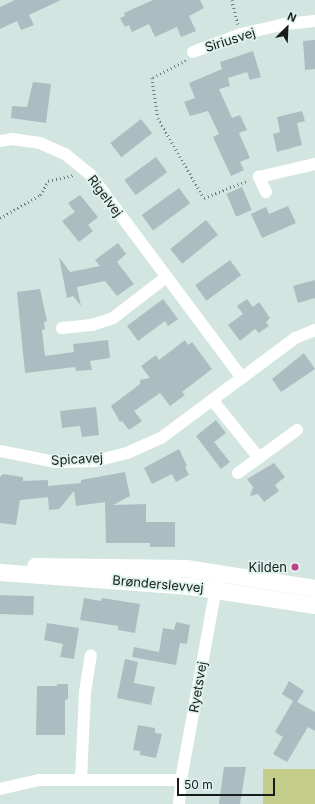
<!DOCTYPE html>
<html>
<head>
<meta charset="utf-8">
<style>
  body { margin:0 }
  #map { position:relative; width:315px; height:804px; overflow:hidden; background:#d3e5e1; font-family:Inter,sans-serif }
  div>[style] { position:absolute }
  [style*='--x'] { left:calc(var(--x)*1px); top:calc(var(--y)*1px); width:calc(var(--w)*1px); rotate:calc(var(--a)*1deg) }
  .green>* { inset:0; background:#c4ce8a; transform-origin:0 0 }
  .building>* { inset:0; background:#acbdc2; transform-origin:0 0 }
  .path>* { height:2.5px; margin-top:-1.25px; transform-origin:0; background:repeating-linear-gradient(90deg,#717d7b 0 1px,transparent 0 4px) }
  .minor>* { height:12px; margin:-6px; padding:0 6px; transform-origin:6px; border-radius:6px; background:#fff }
  .secondary>* { height:17px; margin:-8.5px; padding:0 8.5px; transform-origin:8.5px; border-radius:8.5px; background:#fff }
  .dots>* { width:11px; height:11px; translate:-50% -50%; box-sizing:border-box; border:2px solid #e0f2ee; border-radius:50% }
  span { translate:-50% -50%; white-space:nowrap; text-align:center; line-height:1.15; -webkit-text-stroke:3.5px #e0f2ee; paint-order:stroke }
  .street-label { font-size:13px; color:#161d1b }
  .poi-label { font-size:13px; color:#161d1b }
  .right { translate:-100% -50%; text-align:right }
  .north { position:absolute; left:267px; top:8px; width:40px; height:40px; -webkit-text-stroke:3px #e0f2ee; paint-order:stroke; rotate:24deg; font-size:11px; font-weight:700; line-height:16px; text-align:center; color:#161d1b }
  .north::after { content:''; display:block; margin:auto; width:14px; height:18px; background:#161d1b; clip-path:polygon(50% 0,100% 100%,50% 72%,0 100%) }
  .scale { position:absolute; left:177px; top:778px; width:98px; height:18px; box-sizing:border-box; border:2px solid #161d1b; border-top:0; padding-left:5px; font-size:12px; line-height:14px; white-space:nowrap; color:#161d1b; -webkit-text-stroke:3px #e0f2ee; paint-order:stroke }
</style>
</head>
<body>
<div id="map">
  <div class="green">
    <i style="left:315px;top:769px;width:35px;height:52px;rotate:90deg"></i>
  </div>
  <div class="building">
    <i style="clip-path:polygon(15px 0,61px 0,29px 15px,34px 25px,21px 30px,17px 21px,0 29px,0 7px)"></i>
    <i style="clip-path:polygon(153px 0,200px 0,204px 8px,189px 16px,196px 31px,181px 37px,177px 27px,155px 37px,149px 24px,132px 32px,129px 25px,125px 27px,120px 18px,125px 16px,124px 13px)"></i>
    <i style="clip-path:polygon(315px 40px,315px 69px,305px 70px,303px 41px)"></i>
    <i style="clip-path:polygon(253px 51px,261px 77px,250px 80px,247px 72px,228px 78px,230px 86px,219px 89px,232px 118px,240px 115px,247px 130px,239px 133px,250px 158px,240px 162px,244px 170px,231px 176px,213px 137px,219px 134px,208px 111px,190px 116px,184px 102px,195px 98px,189px 83px,222px 69px,220px 62px)"></i>
    <i style="clip-path:polygon(33px 82px,51px 84px,46px 123px,11px 118px,12px 106px,27px 107px)"></i>
    <i style="clip-path:polygon(302px 111px,305px 121px,297px 123px,302px 145px,277px 152px,273px 134px,280px 132px,277px 117px)"></i>
    <i style="left:141px;top:119px;width:18px;height:39px;rotate:52deg"></i>
    <i style="left:156px;top:157px;width:19px;height:39px;rotate:54deg"></i>
    <i style="left:242px;top:187px;width:25px;height:17px;rotate:67deg"></i>
    <i style="left:179px;top:188px;width:19px;height:46px;rotate:54deg"></i>
    <i style="clip-path:polygon(80px 195px,98px 217px,88px 225px,93px 231px,79px 242px,62px 221px,75px 212px,68px 203px)"></i>
    <i style="clip-path:polygon(288px 206px,296px 223px,262px 238px,251px 214px,266px 207px,269px 214px)"></i>
    <i style="left:206px;top:220px;width:19px;height:46px;rotate:51deg"></i>
    <i style="clip-path:polygon(118px 243px,126px 254px,117px 262px,134px 284px,117px 296px,105px 281px,77px 287px,81px 306px,73px 296px,67px 298px,59px 257px,70px 272px,100px 266px,95px 260px)"></i>
    <i style="left:230px;top:260px;width:19px;height:43px;rotate:54deg"></i>
    <i style="clip-path:polygon(315px 280px,315px 298px,298px 303px,293px 286px)"></i>
    <i style="clip-path:polygon(40px 289px,47px 321px,44px 322px,45px 329px,42px 330px,45px 356px,74px 352px,73px 344px,108px 340px,110px 358px,90px 361px,92px 370px,76px 371px,75px 367px,25px 373px,17px 292px)"></i>
    <i style="clip-path:polygon(163px 299px,178px 319px,168px 326px,165px 321px,138px 341px,127px 326px)"></i>
    <i style="clip-path:polygon(247px 299px,253px 307px,259px 302px,270px 318px,266px 322px,269px 326px,259px 333px,255px 329px,240px 341px,228px 325px,243px 314px,237px 306px)"></i>
    <i style="clip-path:polygon(185px 340px,188px 345px,192px 342px,212px 369px,182px 392px,185px 395px,170px 406px,160px 393px,150px 400px,134px 411px,142px 421px,129px 430px,122px 421px,120px 422px,111px 406px,140px 384px,140px 380px,150px 378px,141px 366px,156px 355px,159px 360px)"></i>
    <i style="clip-path:polygon(304px 353px,315px 369px,281px 392px,272px 379px)"></i>
    <i style="clip-path:polygon(96px 407px,99px 435px,82px 437px,80px 426px,62px 428px,60px 411px)"></i>
    <i style="clip-path:polygon(216px 420px,226px 433px,214px 442px,230px 462px,221px 469px,196px 436px)"></i>
    <i style="clip-path:polygon(179px 449px,187px 466px,185px 467px,189px 475px,176px 482px,172px 474px,152px 484px,144px 468px)"></i>
    <i style="clip-path:polygon(274px 463px,285px 477px,275px 485px,279px 491px,264px 502px,258px 494px,250px 496px,253px 487px,247px 479px)"></i>
    <i style="clip-path:polygon(125px 472px,130px 496px,113px 505px,146px 504px,146px 522px,175px 522px,175px 547px,150px 547px,150px 543px,106px 543px,105px 502px,76px 506px,74px 491px,59px 509px,49px 510px,48px 497px,20px 500px,16px 525px,0 523px,0 477px,3px 474px,23px 477px,23px 481px,48px 480px,48px 486px,81px 483px,81px 480px)"></i>
    <i style="left:0;top:595px;width:34px;height:19px;rotate:2deg"></i>
    <i style="clip-path:polygon(84px 598px,101px 601px,102px 598px,140px 604px,135px 633px,118px 630px,118px 626px,80px 620px)"></i>
    <i style="clip-path:polygon(176px 622px,190px 625px,187px 644px,180px 643px,176px 665px,132px 657px,134px 647px,159px 652px,163px 628px,174px 630px)"></i>
    <i style="clip-path:polygon(47px 623px,79px 628px,74px 659px,60px 657px,63px 644px,44px 640px)"></i>
    <i style="clip-path:polygon(125px 659px,138px 662px,134px 683px,155px 687px,151px 705px,117px 698px)"></i>
    <i style="clip-path:polygon(289px 681px,304px 691px,297px 702px,315px 712px,315px 731px,308px 727px,287px 762px,273px 754px,283px 737px,275px 732px,293px 701px,282px 694px)"></i>
    <i style="clip-path:polygon(57px 684px,68px 684px,68px 699px,65px 700px,65px 735px,36px 735px,37px 686px,57px 686px)"></i>
    <i style="clip-path:polygon(138px 725px,155px 728px,155px 733px,162px 734px,156px 758px,140px 755px,140px 751px,133px 750px)"></i>
    <i style="clip-path:polygon(224px 767px,246px 767px,240px 804px,219px 804px)"></i>
  </div>
  <div class="path">
    <i style="--x:232;--y:0;--w:25;--a:76"></i>
    <i style="--x:186;--y:61;--w:38;--a:153"></i>
    <i style="--x:152;--y:78;--w:40;--a:81.5"></i>
    <i style="--x:158;--y:118;--w:92;--a:60.1"></i>
    <i style="--x:204;--y:198;--w:48;--a:-21.8"></i>
    <i style="--x:0;--y:218;--w:46;--a:-29.9"></i>
    <i style="--x:40;--y:195;--w:16;--a:-60"></i>
    <i style="--x:48;--y:181;--w:26;--a:-13"></i>
  </div>
  <div class="minor">
    <i style="--x:193;--y:52;--w:51;--a:-20.6"></i>
    <i style="--x:241;--y:34;--w:45;--a:-12.8"></i>
    <i style="--x:285;--y:24;--w:30;--a:-6"></i>
    <i style="--x:0;--y:141;--w:12;--a:-9"></i>
    <i style="--x:12;--y:139;--w:28;--a:8"></i>
    <i style="--x:40;--y:143;--w:27;--a:24"></i>
    <i style="--x:65;--y:154;--w:32;--a:39"></i>
    <i style="--x:90;--y:174;--w:254;--a:53.3"></i>
    <i style="--x:266;--y:192;--w:17;--a:-115"></i>
    <i style="--x:259;--y:177;--w:57;--a:-13.1"></i>
    <i style="--x:62;--y:328;--w:30;--a:-6"></i>
    <i style="--x:92;--y:325;--w:22;--a:-18"></i>
    <i style="--x:113;--y:318;--w:66;--a:-37.6"></i>
    <i style="--x:213;--y:401;--w:73;--a:51.1"></i>
    <i style="--x:0;--y:451;--w:56;--a:11.3"></i>
    <i style="--x:55;--y:462;--w:40;--a:-1.4"></i>
    <i style="--x:95;--y:461;--w:33;--a:-14"></i>
    <i style="--x:127;--y:453;--w:37;--a:-24"></i>
    <i style="--x:161;--y:438;--w:167;--a:-36.7"></i>
    <i style="--x:295;--y:338;--w:22;--a:-22"></i>
    <i style="--x:238;--y:473;--w:73;--a:-36.1"></i>
    <i style="--x:81;--y:780;--w:88;--a:-87.4"></i>
    <i style="--x:85;--y:692;--w:37;--a:-81"></i>
    <i style="--x:0;--y:789;--w:40;--a:-13"></i>
    <i style="--x:39;--y:780;--w:142;--a:0"></i>
    <i style="--x:179;--y:804;--w:24;--a:-85"></i>
    <i style="--x:181;--y:780;--w:201;--a:-79.7"></i>
  </div>
  <div class="secondary">
    <i style="--x:35;--y:566;--w:151;--a:0.8"></i>
    <i style="--x:186;--y:568;--w:131;--a:8.8"></i>
    <i style="--x:0;--y:572;--w:190;--a:4.2"></i>
    <i style="--x:189;--y:586;--w:127;--a:8.6"></i>
  </div>
  <div class="dots">
    <i style="left:295px;top:567px;background:#be3f8c"></i>
  </div>
  <div class="street-label">
    <span style="left:230px;top:40px;rotate:-18deg">Siriusvej</span>
    <span style="left:105px;top:196px;rotate:53deg">Rigelvej</span>
    <span style="left:77px;top:459px;rotate:-3deg">Spicavej</span>
    <span style="left:158px;top:584px;rotate:5deg">Brønderslevvej</span>
    <span style="left:198px;top:687px;rotate:-80deg">Ryetsvej</span>
  </div>
  <div class="poi-label">
    <span class="right" style="left:287px;top:567px">Kilden</span>
  </div>
  <div class="north">N</div>
  <div class="scale">50 m</div>
</div>
</body>
</html>
